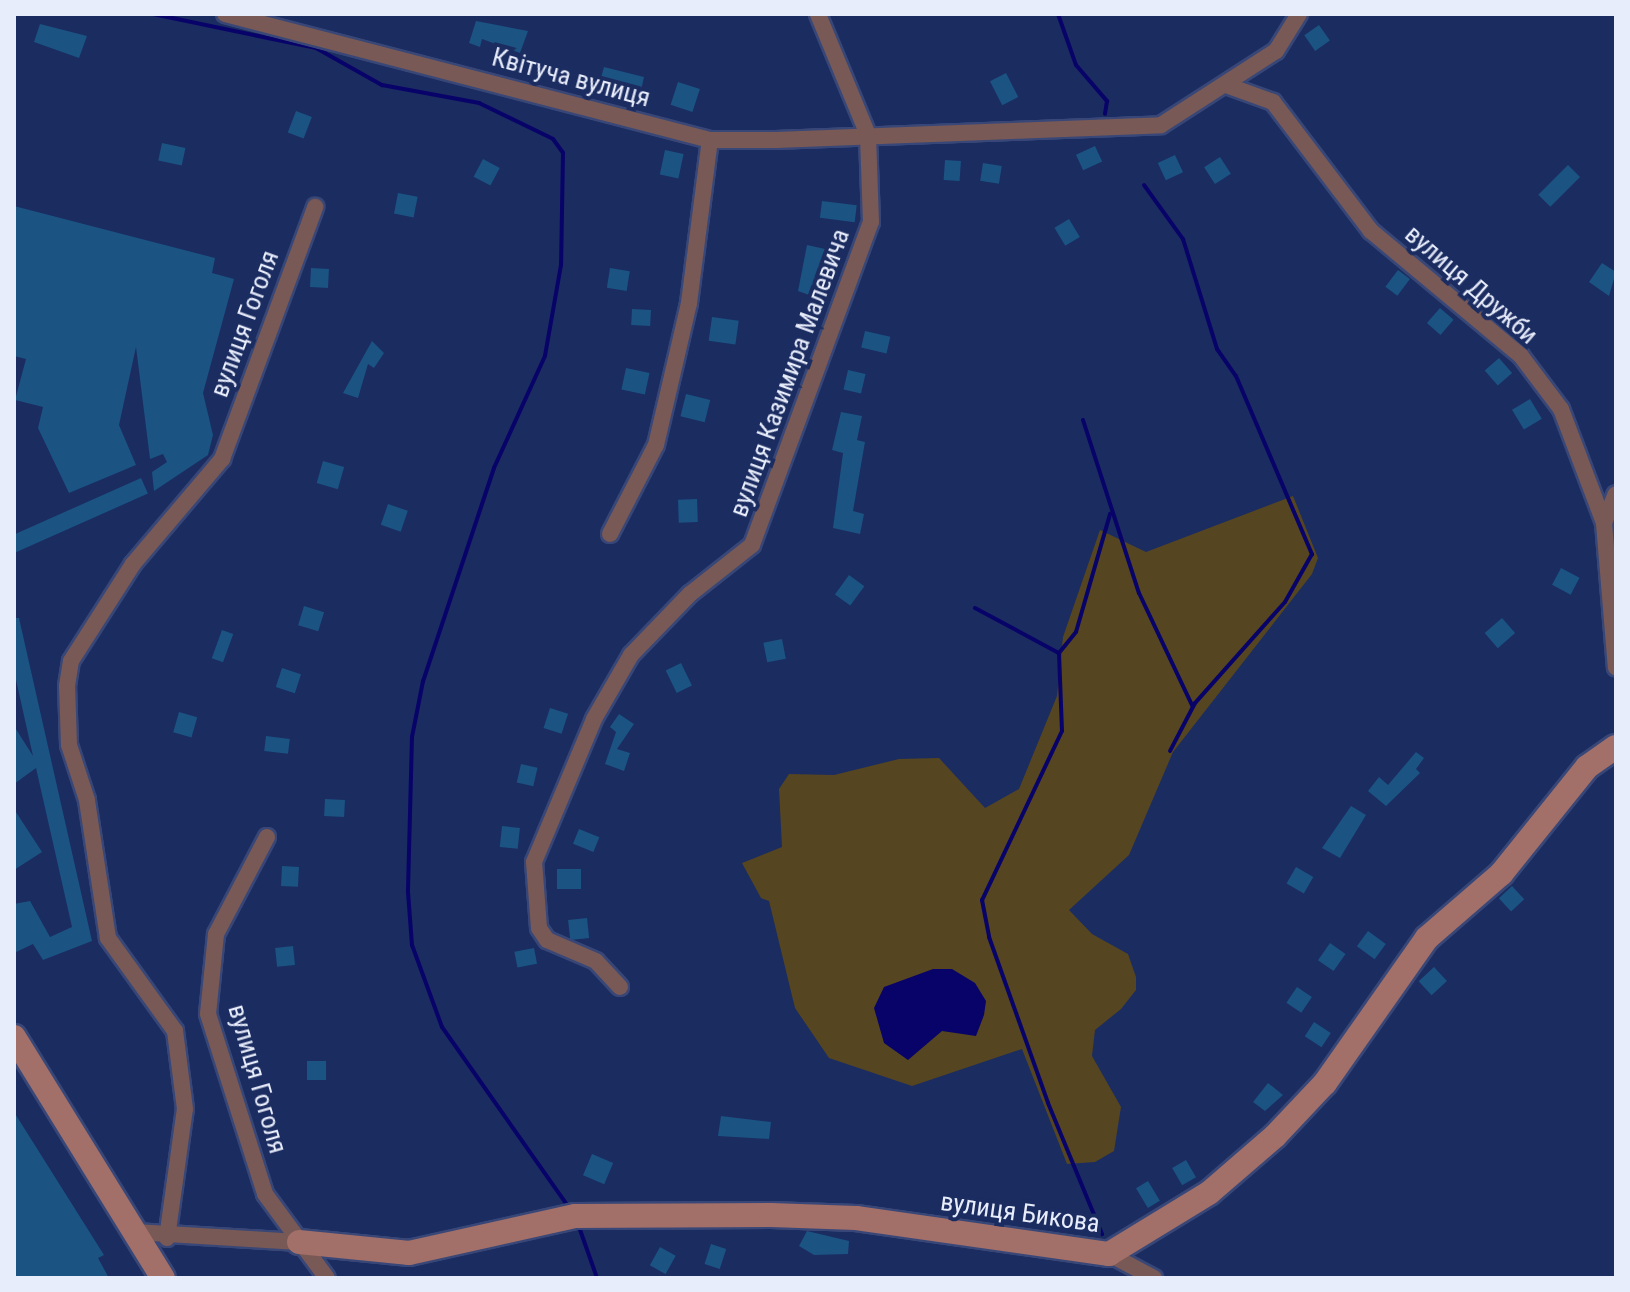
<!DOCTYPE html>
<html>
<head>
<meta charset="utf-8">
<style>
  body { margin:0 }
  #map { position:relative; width:1630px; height:1292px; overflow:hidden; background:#1b2c61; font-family:"Roboto Condensed",sans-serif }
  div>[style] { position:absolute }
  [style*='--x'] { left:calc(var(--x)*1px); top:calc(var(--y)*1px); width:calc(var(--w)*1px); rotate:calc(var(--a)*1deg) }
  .green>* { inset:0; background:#554520 }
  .water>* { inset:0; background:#080369 }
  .stream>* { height:4px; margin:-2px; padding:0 2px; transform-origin:2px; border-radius:2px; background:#080369 }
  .building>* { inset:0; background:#1b5382; transform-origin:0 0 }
  .roads { filter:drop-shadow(2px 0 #384777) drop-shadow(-2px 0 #384777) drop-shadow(0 2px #384777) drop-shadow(0 -2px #384777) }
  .street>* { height:16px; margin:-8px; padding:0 8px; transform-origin:8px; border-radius:8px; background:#795955 }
  .secondary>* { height:24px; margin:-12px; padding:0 12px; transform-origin:12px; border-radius:12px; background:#a26f69 }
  span { translate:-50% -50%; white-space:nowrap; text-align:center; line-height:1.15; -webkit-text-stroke:8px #1b2c61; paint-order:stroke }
  .street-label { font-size:26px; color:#e8edfb }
  .frame { position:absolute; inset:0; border:16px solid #e8edfb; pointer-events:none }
</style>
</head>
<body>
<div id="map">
  <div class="green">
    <i style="clip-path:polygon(1293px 496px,1318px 558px,1312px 574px,1173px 752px,1129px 855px,1069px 910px,1092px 934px,1128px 954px,1136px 977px,1136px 990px,1121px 1009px,1095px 1030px,1092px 1056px,1121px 1107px,1114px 1151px,1095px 1162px,1067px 1164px,1022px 1049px,912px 1086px,829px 1058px,795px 1008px,769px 901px,761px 898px,742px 863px,782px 847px,779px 789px,789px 774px,834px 775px,899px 759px,939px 758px,985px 808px,1019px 789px,1057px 696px,1063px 637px,1100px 530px,1146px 552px)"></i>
  </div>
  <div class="water">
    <i style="clip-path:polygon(933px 969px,952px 969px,975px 983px,986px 1001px,984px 1015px,976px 1036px,942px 1031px,908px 1060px,884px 1043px,874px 1008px,884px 987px)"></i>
  </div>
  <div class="stream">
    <i style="--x:153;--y:14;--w:167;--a:11.8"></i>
    <i style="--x:316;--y:48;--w:76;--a:29.3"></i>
    <i style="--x:382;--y:85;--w:99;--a:10.5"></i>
    <i style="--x:479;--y:103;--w:82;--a:25.9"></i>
    <i style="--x:553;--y:139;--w:17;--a:54"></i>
    <i style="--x:563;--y:153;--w:112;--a:91"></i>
    <i style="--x:561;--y:265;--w:92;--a:100"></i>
    <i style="--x:545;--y:356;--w:123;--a:114.5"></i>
    <i style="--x:494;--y:468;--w:225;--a:108.4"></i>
    <i style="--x:423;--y:681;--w:57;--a:101.1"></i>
    <i style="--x:412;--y:737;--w:155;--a:91.5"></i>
    <i style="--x:408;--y:892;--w:53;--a:85.7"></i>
    <i style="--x:412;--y:945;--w:87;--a:69.9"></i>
    <i style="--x:442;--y:1027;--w:223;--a:54.9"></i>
    <i style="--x:1058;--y:14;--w:54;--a:70.6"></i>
    <i style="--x:1076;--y:65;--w:48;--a:49.3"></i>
    <i style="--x:1107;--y:101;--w:13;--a:99"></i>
    <i style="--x:1144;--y:185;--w:67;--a:54.2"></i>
    <i style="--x:1183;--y:239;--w:115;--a:72.8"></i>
    <i style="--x:1217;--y:349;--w:33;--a:55"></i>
    <i style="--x:1236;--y:376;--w:194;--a:66.9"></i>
    <i style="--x:1312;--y:554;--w:55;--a:119.4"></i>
    <i style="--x:1285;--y:602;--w:135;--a:131.7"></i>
    <i style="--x:1195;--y:703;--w:54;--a:117.5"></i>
    <i style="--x:1083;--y:420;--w:182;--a:72.1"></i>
    <i style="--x:1139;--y:593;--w:126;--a:64.7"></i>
    <i style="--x:975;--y:608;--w:95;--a:28.2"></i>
    <i style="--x:1059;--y:653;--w:78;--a:87.8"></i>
    <i style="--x:1062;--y:731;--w:187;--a:115.3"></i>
    <i style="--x:982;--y:900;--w:38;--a:79"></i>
    <i style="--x:989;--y:937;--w:176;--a:70.4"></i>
    <i style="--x:1048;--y:1103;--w:142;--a:67.6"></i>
    <i style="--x:1059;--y:653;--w:27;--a:-51"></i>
    <i style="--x:1076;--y:632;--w:123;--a:-73.9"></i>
    <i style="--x:578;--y:1224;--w:57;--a:70.6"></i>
  </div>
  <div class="building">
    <i style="clip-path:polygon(476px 21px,528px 31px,520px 53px,482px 39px,480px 47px,469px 43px)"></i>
    <i style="clip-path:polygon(40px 24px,87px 36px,79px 58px,34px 42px)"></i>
    <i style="left:1319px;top:25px;width:19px;height:18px;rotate:55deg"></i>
    <i style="clip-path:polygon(604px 67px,644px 77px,640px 95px,611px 88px,609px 96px,597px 92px)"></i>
    <i style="left:1006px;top:73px;width:27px;height:18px;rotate:63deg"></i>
    <i style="left:678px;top:82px;width:23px;height:24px;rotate:18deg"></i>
    <i style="left:296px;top:111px;width:17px;height:23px;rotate:21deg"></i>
    <i style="left:162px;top:143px;width:24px;height:18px;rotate:12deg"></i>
    <i style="left:1095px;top:146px;width:17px;height:21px;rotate:65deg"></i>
    <i style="left:665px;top:150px;width:19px;height:25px;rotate:12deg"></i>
    <i style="left:1175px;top:155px;width:19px;height:19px;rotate:65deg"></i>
    <i style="left:1220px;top:157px;width:20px;height:19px;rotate:57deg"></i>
    <i style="left:483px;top:159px;width:19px;height:20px;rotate:28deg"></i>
    <i style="left:945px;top:160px;width:16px;height:20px;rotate:4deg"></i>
    <i style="left:983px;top:163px;width:19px;height:18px;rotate:9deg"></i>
    <i style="left:1568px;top:165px;width:17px;height:42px;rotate:45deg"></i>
    <i style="left:398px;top:193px;width:20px;height:21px;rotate:11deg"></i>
    <i style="left:822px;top:201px;width:35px;height:17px;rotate:7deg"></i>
    <i style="clip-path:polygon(14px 206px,215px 258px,212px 273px,234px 279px,203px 393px,213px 435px,208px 455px,154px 491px,152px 472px,167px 462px,163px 454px,150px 459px,136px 347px,119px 425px,136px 465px,69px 493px,38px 428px,43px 407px,15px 400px,26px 359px,14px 356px)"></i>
    <i style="left:1069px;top:219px;width:21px;height:17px;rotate:59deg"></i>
    <i style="clip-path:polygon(807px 245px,834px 251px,820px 299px,798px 291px)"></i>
    <i style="clip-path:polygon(1602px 263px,1616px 272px,1609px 296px,1589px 282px)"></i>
    <i style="left:311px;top:268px;width:18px;height:19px;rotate:3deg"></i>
    <i style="left:610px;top:268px;width:20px;height:20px;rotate:9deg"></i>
    <i style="left:1398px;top:270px;width:15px;height:21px;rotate:37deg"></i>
    <i style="left:1440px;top:308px;width:18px;height:20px;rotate:41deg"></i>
    <i style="left:632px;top:309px;width:19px;height:16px;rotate:3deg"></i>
    <i style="left:712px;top:317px;width:27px;height:24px;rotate:8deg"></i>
    <i style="left:865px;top:331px;width:26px;height:17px;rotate:13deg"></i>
    <i style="clip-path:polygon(372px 341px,384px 353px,374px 368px,368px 364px,358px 398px,343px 393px)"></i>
    <i style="left:1499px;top:358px;width:20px;height:19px;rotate:49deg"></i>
    <i style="left:626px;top:368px;width:24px;height:22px;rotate:12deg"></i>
    <i style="left:848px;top:370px;width:18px;height:20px;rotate:13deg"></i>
    <i style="left:686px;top:394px;width:25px;height:23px;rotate:14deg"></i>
    <i style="left:1530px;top:399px;width:23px;height:21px;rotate:59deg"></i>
    <i style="clip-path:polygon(841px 412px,862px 416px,857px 440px,865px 442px,853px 511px,864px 514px,860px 534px,833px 528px,843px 453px,832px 450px)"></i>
    <i style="left:323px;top:461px;width:22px;height:23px;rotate:16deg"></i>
    <i style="left:141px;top:478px;width:17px;height:150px;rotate:66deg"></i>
    <i style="left:697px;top:499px;width:23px;height:19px;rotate:88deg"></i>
    <i style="left:388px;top:504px;width:21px;height:22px;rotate:19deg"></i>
    <i style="left:1561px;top:568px;width:21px;height:19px;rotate:28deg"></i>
    <i style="left:849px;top:575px;width:19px;height:24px;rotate:36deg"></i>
    <i style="left:304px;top:606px;width:21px;height:20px;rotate:17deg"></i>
    <i style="clip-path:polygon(14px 618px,19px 618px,92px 941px,43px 960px,33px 944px,14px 953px,14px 904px,30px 901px,50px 937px,72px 927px,36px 768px,14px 784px,14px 726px,33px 756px,14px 671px)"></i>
    <i style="left:1502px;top:618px;width:20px;height:23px;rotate:49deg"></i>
    <i style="left:222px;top:630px;width:12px;height:30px;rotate:20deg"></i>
    <i style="left:782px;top:639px;width:20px;height:19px;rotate:79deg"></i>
    <i style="left:681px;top:663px;width:25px;height:17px;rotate:64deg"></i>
    <i style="left:282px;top:668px;width:20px;height:20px;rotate:18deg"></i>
    <i style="left:550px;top:708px;width:19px;height:21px;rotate:18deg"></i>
    <i style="left:179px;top:712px;width:19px;height:21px;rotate:16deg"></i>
    <i style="clip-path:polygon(619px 714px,634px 724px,617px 749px,630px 753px,624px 771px,605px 764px,616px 732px,610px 727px)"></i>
    <i style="left:266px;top:736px;width:24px;height:15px;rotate:7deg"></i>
    <i style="clip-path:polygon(1416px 752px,1424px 758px,1416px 769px,1420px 773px,1386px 806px,1368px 791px,1379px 777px,1388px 785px)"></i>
    <i style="left:521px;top:764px;width:17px;height:19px;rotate:13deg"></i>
    <i style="left:325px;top:799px;width:20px;height:17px;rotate:3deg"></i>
    <i style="clip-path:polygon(1351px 806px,1366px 815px,1340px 858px,1322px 848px)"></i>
    <i style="clip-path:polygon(14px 809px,42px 852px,14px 870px)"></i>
    <i style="left:502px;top:826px;width:18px;height:21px;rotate:6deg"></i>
    <i style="left:579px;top:829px;width:22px;height:16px;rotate:22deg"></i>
    <i style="left:282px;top:866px;width:17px;height:20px;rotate:3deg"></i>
    <i style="left:1296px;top:867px;width:20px;height:19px;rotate:30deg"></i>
    <i style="left:581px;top:869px;width:20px;height:24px;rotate:90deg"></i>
    <i style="left:1512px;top:886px;width:18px;height:18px;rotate:47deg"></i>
    <i style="left:587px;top:918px;width:20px;height:19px;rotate:84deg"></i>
    <i style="left:1368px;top:931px;width:22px;height:19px;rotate:36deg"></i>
    <i style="left:1330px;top:943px;width:19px;height:21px;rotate:35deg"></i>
    <i style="left:293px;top:946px;width:19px;height:18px;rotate:84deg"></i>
    <i style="left:534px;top:948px;width:16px;height:20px;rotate:79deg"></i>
    <i style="left:1434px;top:967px;width:19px;height:21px;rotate:47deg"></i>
    <i style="left:1297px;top:987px;width:18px;height:19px;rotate:34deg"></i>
    <i style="left:1314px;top:1022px;width:20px;height:17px;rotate:33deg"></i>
    <i style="left:307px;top:1061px;width:19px;height:19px"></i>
    <i style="clip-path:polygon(1268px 1083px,1283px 1095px,1265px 1111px,1253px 1102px)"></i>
    <i style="clip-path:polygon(14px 1112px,104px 1255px,98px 1258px,109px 1278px,14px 1278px)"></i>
    <i style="clip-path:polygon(721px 1116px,771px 1122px,769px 1139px,718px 1136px)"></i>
    <i style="left:592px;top:1154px;width:23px;height:23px;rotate:23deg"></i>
    <i style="left:1186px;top:1160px;width:20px;height:16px;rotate:60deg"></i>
    <i style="left:1148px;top:1181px;width:23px;height:14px;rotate:59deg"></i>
    <i style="clip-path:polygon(807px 1231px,849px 1241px,848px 1254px,814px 1255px,799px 1246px)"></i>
    <i style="left:711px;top:1244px;width:16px;height:21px;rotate:18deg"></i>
    <i style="left:660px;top:1247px;width:18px;height:21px;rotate:29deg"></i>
  </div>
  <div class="roads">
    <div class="street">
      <i style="--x:225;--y:14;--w:501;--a:14.56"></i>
      <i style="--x:710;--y:140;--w:67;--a:0"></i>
      <i style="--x:777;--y:140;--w:384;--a:-2.2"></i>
      <i style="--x:1161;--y:125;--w:137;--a:-32.8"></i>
      <i style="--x:1276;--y:51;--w:44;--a:-58.1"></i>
      <i style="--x:1226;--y:85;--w:50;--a:19.9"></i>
      <i style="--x:1273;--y:102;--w:162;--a:52.8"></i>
      <i style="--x:1371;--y:231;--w:195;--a:39.8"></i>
      <i style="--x:1521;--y:356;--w:66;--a:53"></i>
      <i style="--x:1561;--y:409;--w:122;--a:69.3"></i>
      <i style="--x:1604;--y:523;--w:145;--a:85.3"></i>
      <i style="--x:1604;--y:523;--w:31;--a:-68"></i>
      <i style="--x:610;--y:534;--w:100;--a:-62.7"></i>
      <i style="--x:656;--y:445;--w:146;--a:-76.9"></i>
      <i style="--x:689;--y:303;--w:164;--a:-82.7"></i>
      <i style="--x:267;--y:837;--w:110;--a:117.7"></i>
      <i style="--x:216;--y:934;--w:80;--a:95.7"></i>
      <i style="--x:208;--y:1014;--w:189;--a:72.4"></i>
      <i style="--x:265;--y:1194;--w:104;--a:53.6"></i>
      <i style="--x:620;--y:987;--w:35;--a:-133"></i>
      <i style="--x:596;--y:961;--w:53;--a:-156.8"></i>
      <i style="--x:547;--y:940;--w:14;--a:-124"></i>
      <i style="--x:539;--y:928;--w:66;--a:-94.3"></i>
      <i style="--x:534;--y:862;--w:155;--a:-67.2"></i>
      <i style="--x:594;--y:719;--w:74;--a:-60"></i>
      <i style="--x:631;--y:655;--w:85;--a:-46"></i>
      <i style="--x:690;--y:594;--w:79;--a:-38.3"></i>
      <i style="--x:752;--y:545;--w:344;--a:-69.8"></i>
      <i style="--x:871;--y:222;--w:87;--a:-92"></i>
      <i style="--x:868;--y:135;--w:131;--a:-112.5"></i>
      <i style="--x:135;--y:1232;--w:164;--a:3.5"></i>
      <i style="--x:167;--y:1238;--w:130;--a:-82.1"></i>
      <i style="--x:185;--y:1109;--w:79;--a:-97.3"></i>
      <i style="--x:175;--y:1031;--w:115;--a:-125.8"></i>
      <i style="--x:108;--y:938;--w:140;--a:-98.7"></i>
      <i style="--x:87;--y:800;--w:58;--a:-108.1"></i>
      <i style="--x:69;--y:745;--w:59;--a:-91.9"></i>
      <i style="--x:67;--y:686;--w:25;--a:-81"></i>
      <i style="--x:71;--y:661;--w:115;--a:-57.4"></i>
      <i style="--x:133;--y:564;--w:138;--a:-49.7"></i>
      <i style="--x:222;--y:459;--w:269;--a:-69.7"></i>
      <i style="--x:1109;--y:1254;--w:51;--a:28.1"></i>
    </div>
    <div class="secondary">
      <i style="--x:14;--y:1037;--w:283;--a:58.3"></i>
      <i style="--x:299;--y:1242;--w:111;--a:5.7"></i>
      <i style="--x:409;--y:1253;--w:170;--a:-12.6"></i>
      <i style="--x:575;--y:1216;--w:196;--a:-0.3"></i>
      <i style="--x:771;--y:1215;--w:85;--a:2"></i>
      <i style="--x:856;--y:1218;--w:256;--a:8.1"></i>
      <i style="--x:1109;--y:1254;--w:117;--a:-31.4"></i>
      <i style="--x:1209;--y:1193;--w:87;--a:-40.8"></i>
      <i style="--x:1275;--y:1136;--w:73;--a:-46.7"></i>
      <i style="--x:1325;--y:1083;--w:177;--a:-54.9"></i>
      <i style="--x:1427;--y:938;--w:98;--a:-40.9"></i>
      <i style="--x:1501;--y:874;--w:137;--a:-51.2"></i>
      <i style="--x:1587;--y:767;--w:35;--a:-35"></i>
    </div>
  </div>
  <div class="street-label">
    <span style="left:571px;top:78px;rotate:15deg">Квітуча вулиця</span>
    <span style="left:1471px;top:285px;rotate:41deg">вулиця Дружби</span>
    <span style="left:245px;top:324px;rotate:-70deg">вулиця Гоголя</span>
    <span style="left:790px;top:373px;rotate:-70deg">вулиця Казимира Малевича</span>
    <span style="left:257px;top:1079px;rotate:74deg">вулиця Гоголя</span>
    <span style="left:1020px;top:1213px;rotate:8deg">вулиця Бикова</span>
  </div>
  <div class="frame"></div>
</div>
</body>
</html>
